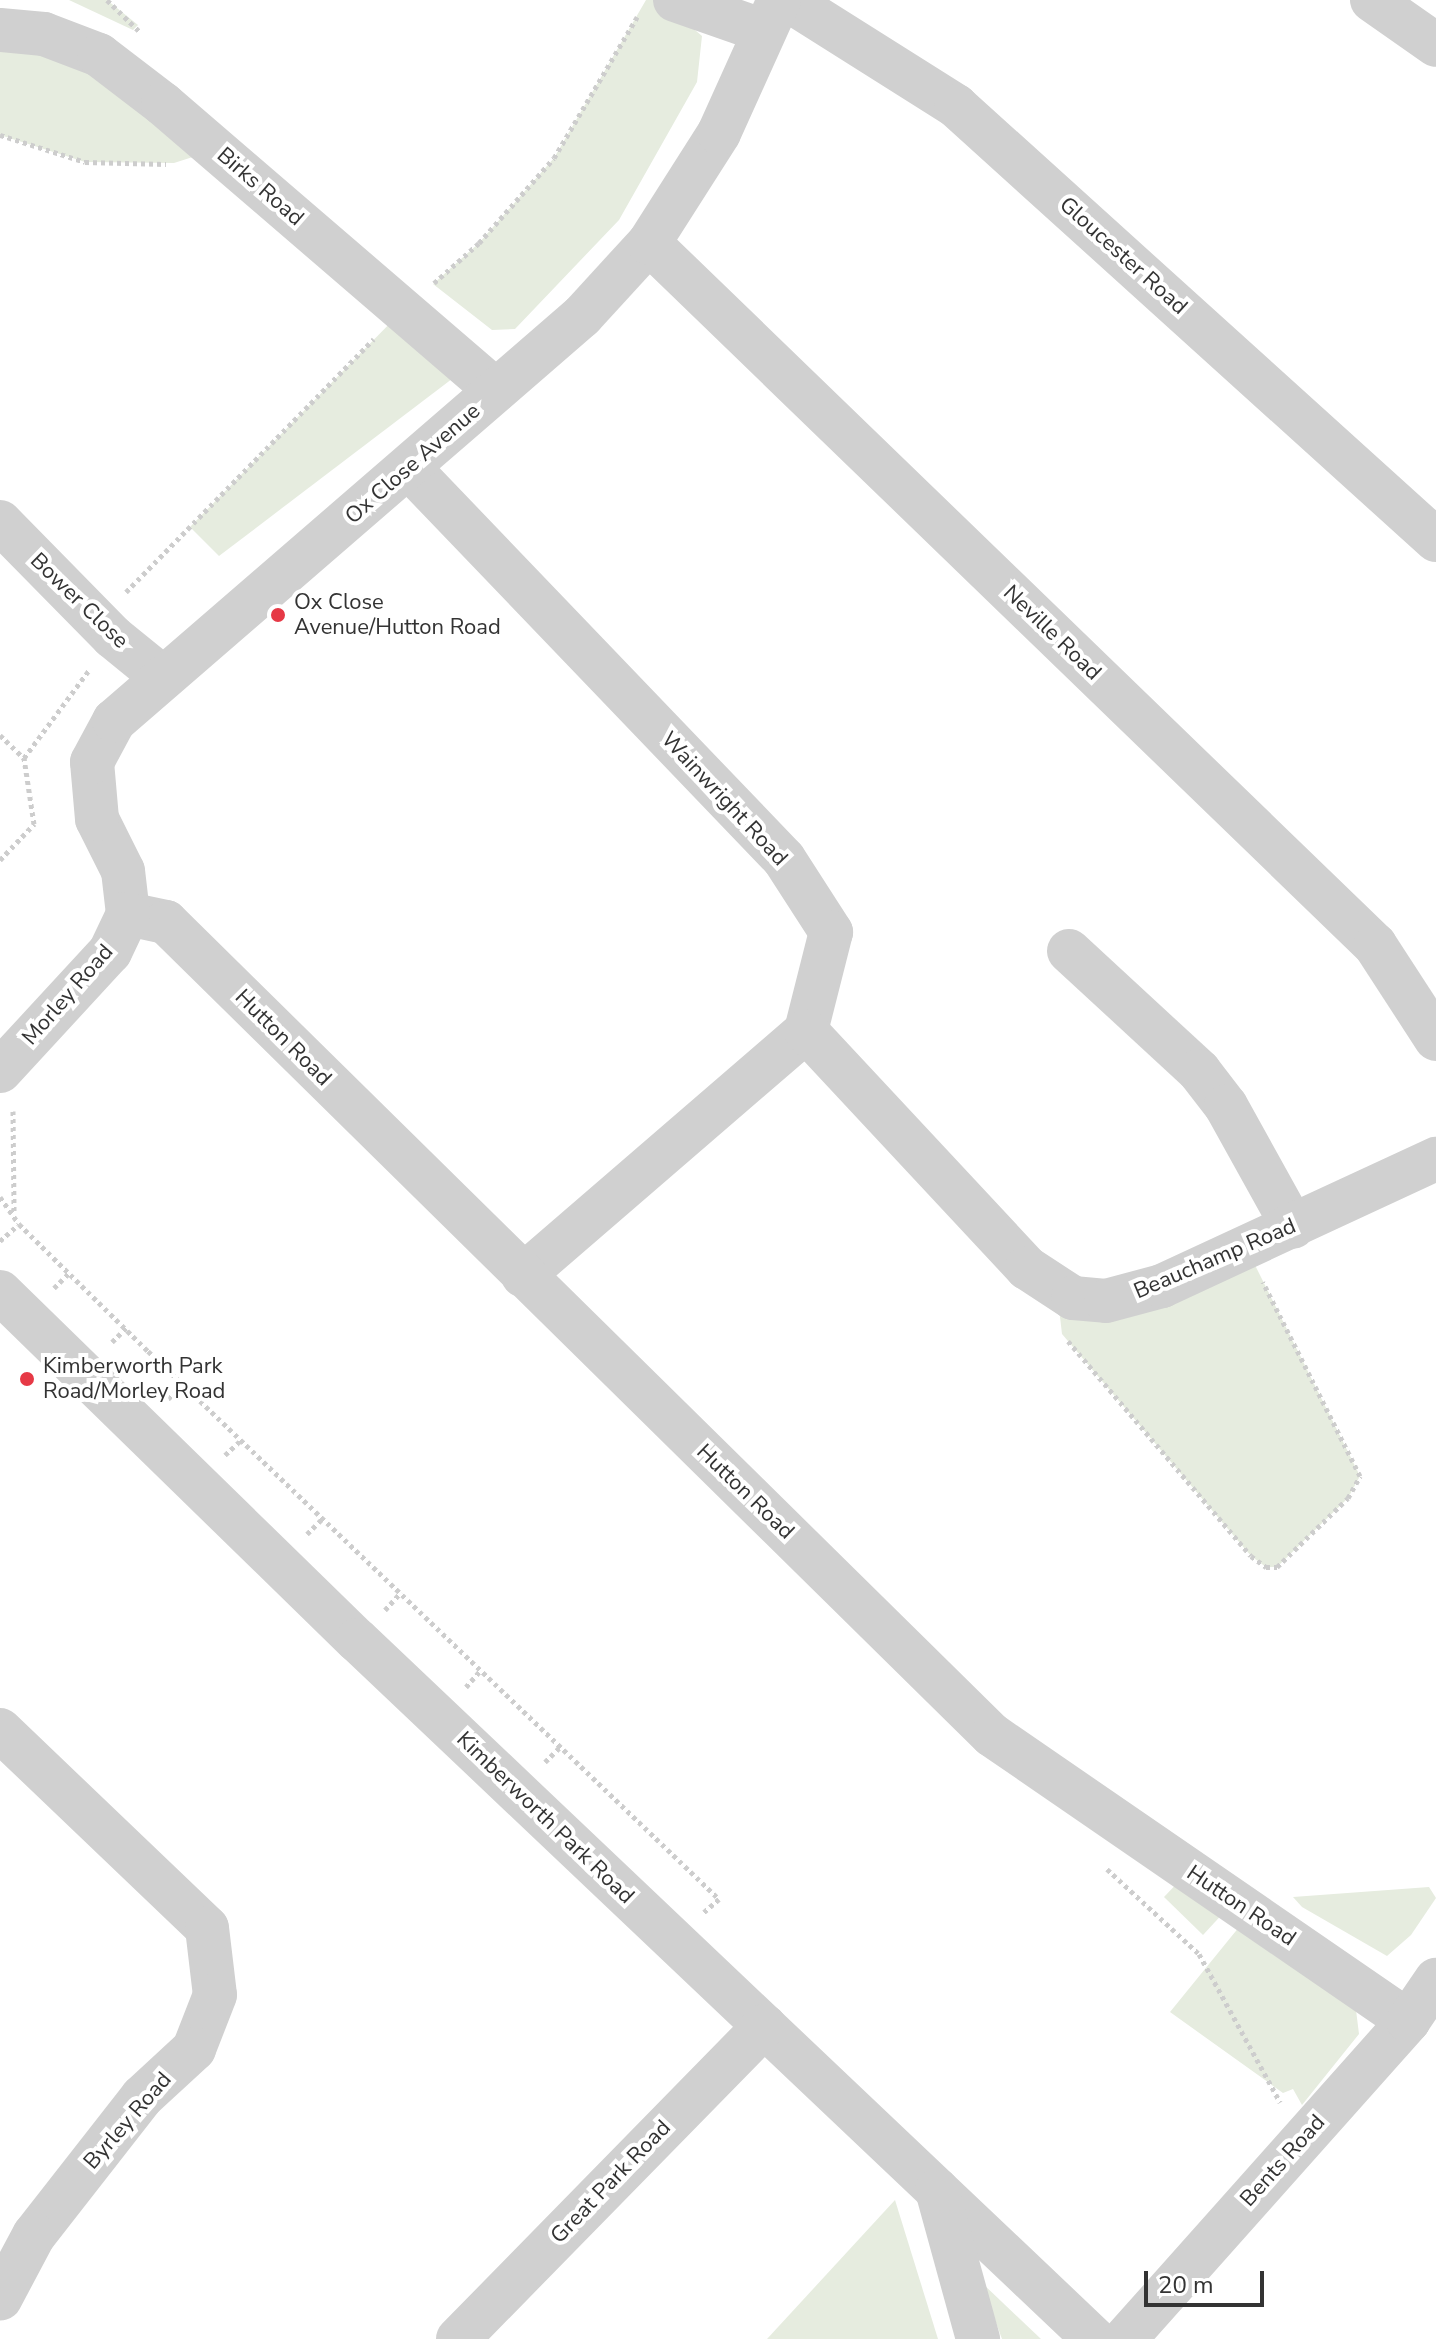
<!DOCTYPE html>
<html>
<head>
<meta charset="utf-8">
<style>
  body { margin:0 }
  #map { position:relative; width:1436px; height:2339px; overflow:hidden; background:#fff; font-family:"Nunito Sans",sans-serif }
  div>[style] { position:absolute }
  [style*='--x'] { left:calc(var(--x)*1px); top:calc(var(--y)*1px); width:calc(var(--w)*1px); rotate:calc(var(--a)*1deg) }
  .green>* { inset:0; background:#e6ecdf }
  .path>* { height:5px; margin-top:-2.5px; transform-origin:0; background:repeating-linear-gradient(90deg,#cdcdcd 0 4px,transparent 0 8px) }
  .minor>* { height:44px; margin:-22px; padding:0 22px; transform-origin:22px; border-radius:22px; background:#d0d0d0 }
  .dots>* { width:22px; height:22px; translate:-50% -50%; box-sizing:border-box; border:4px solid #fff; border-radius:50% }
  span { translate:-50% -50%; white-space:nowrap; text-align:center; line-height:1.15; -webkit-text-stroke:8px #fff; paint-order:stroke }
  .street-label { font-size:22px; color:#333 }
  .poi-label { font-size:22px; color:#333 }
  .left { translate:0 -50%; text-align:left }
  .scale { position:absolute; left:1144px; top:2271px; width:120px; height:36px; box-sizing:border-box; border:4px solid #333; border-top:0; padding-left:10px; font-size:24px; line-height:28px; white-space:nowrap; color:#333; -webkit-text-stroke:6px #fff; paint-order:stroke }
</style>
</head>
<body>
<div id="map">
  <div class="green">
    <i style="clip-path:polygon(69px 0,107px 0,138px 25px,133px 30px)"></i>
    <i style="clip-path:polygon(646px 0,660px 0,702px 36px,697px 82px,619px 220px,515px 329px,492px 330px,433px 284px,479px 243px,554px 158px)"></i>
    <i style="clip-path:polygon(0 42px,67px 53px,199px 155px,174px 163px,85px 162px,0 135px)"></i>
    <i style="clip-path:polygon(403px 310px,469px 366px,219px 556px,190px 527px)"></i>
    <i style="clip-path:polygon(1247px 1249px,1360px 1476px,1348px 1498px,1277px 1567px,1266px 1567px,1251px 1556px,1062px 1334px,1057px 1291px)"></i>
    <i style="clip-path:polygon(1184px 1876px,1227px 1909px,1203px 1935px,1164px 1897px)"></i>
    <i style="clip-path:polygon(1429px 1887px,1436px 1898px,1411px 1935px,1387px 1956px,1302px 1907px,1293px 1897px)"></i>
    <i style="clip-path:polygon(1244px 1921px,1356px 2010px,1359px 2034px,1302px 2105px,1293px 2089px,1283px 2093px,1170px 2012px)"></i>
    <i style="clip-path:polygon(895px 2200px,938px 2339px,767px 2339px)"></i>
    <i style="clip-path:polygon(981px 2282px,1041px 2339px,1002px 2339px)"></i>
  </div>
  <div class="path">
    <i style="--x:107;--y:0;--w:46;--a:44.1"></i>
    <i style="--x:0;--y:135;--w:89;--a:17.6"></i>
    <i style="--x:85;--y:162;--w:81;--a:1.4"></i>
    <i style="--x:434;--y:283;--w:60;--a:-41.6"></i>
    <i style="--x:479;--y:243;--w:113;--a:-48.6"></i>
    <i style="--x:554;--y:158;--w:164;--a:-59.5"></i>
    <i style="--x:126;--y:592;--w:354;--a:-45.6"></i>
    <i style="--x:0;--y:735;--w:33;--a:44"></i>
    <i style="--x:24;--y:758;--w:109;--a:-53.5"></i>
    <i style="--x:0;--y:860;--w:50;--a:-46.6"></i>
    <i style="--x:34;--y:824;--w:67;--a:-98.6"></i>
    <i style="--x:13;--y:1111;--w:101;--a:89.4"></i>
    <i style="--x:0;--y:1197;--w:33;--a:55"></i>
    <i style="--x:19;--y:1224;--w:181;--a:44.6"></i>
    <i style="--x:148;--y:1351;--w:791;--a:43.82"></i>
    <i style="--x:719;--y:1899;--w:20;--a:139"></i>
    <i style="--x:0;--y:1241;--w:25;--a:-42"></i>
    <i style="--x:54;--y:1288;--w:21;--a:-45"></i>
    <i style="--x:1068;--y:1341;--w:282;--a:49.6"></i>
    <i style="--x:1251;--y:1556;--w:19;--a:36"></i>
    <i style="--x:1266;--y:1567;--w:11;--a:0"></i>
    <i style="--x:1277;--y:1567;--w:99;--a:-44.2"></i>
    <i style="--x:1348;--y:1498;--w:25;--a:-61"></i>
    <i style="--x:1360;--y:1476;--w:217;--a:-116.6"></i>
    <i style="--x:112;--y:1342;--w:20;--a:-45"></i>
    <i style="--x:168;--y:1399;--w:21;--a:-45"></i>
    <i style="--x:225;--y:1455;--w:22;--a:-43"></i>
    <i style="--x:307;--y:1534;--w:23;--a:-45"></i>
    <i style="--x:385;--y:1610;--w:24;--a:-48"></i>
    <i style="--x:466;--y:1687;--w:23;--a:-49"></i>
    <i style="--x:545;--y:1762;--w:20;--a:-45"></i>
    <i style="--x:1107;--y:1869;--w:125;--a:42.7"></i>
    <i style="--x:1199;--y:1954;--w:169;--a:61.3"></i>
  </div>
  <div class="minor">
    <i style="--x:675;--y:0;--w:94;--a:19.2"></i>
    <i style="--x:788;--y:0;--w:199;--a:32.2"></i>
    <i style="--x:956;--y:106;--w:647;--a:42.12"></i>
    <i style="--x:1372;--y:0;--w:78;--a:35.1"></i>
    <i style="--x:0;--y:30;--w:44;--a:5.2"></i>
    <i style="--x:44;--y:34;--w:59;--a:20.9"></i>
    <i style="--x:99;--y:55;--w:81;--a:37.4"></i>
    <i style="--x:163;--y:104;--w:439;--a:40.7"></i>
    <i style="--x:649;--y:243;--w:1010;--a:44.04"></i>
    <i style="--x:1375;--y:945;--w:112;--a:57"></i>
    <i style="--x:410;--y:469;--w:540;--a:46.2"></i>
    <i style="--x:784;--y:859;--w:87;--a:57.2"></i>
    <i style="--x:831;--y:932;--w:102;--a:104.2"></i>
    <i style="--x:806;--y:1031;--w:374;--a:139.2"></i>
    <i style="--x:0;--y:522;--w:161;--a:45.5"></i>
    <i style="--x:113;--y:637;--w:62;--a:39.1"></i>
    <i style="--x:128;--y:914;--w:39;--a:12"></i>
    <i style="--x:166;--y:922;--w:1159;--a:44.55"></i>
    <i style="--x:992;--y:1735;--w:505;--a:34.51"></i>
    <i style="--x:128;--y:914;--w:43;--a:-96.6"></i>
    <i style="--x:123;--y:871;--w:58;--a:-116.6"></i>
    <i style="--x:97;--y:819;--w:57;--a:-95"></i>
    <i style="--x:92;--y:762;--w:47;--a:-61.8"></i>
    <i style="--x:114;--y:721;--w:619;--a:-40.87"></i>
    <i style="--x:582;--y:316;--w:99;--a:-47.5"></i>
    <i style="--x:649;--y:243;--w:130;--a:-57.5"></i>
    <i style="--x:719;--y:133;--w:146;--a:-65.7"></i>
    <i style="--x:1069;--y:951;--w:177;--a:42.7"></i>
    <i style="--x:1199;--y:1071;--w:44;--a:52.4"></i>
    <i style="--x:1226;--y:1106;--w:138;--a:61"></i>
    <i style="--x:806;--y:1031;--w:324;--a:47"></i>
    <i style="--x:1027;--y:1268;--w:55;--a:33.1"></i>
    <i style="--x:1073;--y:1298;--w:33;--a:5"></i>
    <i style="--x:1106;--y:1301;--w:58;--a:-15"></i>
    <i style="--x:1162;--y:1286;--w:302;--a:-24.9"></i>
    <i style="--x:0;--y:1071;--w:162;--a:-47.3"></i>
    <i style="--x:110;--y:952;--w:42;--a:-64.7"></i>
    <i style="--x:0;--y:1292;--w:499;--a:44.3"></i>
    <i style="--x:357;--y:1640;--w:1016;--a:43.48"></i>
    <i style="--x:0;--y:1730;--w:286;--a:43.7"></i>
    <i style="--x:207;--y:1928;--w:67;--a:83.2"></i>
    <i style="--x:215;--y:1995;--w:58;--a:111.3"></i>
    <i style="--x:194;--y:2049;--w:71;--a:137.3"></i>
    <i style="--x:142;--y:2097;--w:175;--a:128"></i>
    <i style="--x:34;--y:2235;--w:72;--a:118"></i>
    <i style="--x:937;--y:2190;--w:155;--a:74.6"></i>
    <i style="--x:458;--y:2339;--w:438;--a:-45.6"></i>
    <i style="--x:1125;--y:2339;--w:426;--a:-48.3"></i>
    <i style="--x:1408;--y:2021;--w:50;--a:-55.7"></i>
  </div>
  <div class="dots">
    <i style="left:278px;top:615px;background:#e63946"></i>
    <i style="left:27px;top:1379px;background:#e63946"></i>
  </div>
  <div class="street-label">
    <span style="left:260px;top:187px;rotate:41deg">Birks Road</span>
    <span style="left:1123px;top:256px;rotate:42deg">Gloucester Road</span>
    <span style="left:413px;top:464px;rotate:-41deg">Ox Close Avenue</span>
    <span style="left:79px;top:601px;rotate:44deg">Bower Close</span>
    <span style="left:1052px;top:633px;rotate:44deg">Neville Road</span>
    <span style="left:724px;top:799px;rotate:47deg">Wainwright Road</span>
    <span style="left:68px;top:995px;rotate:-49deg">Morley Road</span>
    <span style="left:283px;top:1038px;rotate:45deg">Hutton Road</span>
    <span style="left:1215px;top:1259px;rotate:-23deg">Beauchamp Road</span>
    <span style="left:745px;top:1492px;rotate:44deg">Hutton Road</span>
    <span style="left:545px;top:1818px;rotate:44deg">Kimberworth Park Road</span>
    <span style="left:1241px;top:1906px;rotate:34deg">Hutton Road</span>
    <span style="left:128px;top:2121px;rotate:-49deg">Byrley Road</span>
    <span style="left:1283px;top:2161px;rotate:-48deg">Bents Road</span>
    <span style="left:611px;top:2182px;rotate:-46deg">Great Park Road</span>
  </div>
  <div class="poi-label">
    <span class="left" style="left:294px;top:615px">Ox Close<br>Avenue/Hutton Road</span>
    <span class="left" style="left:43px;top:1379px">Kimberworth Park<br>Road/Morley Road</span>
  </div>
  <div class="scale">20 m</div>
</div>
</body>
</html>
